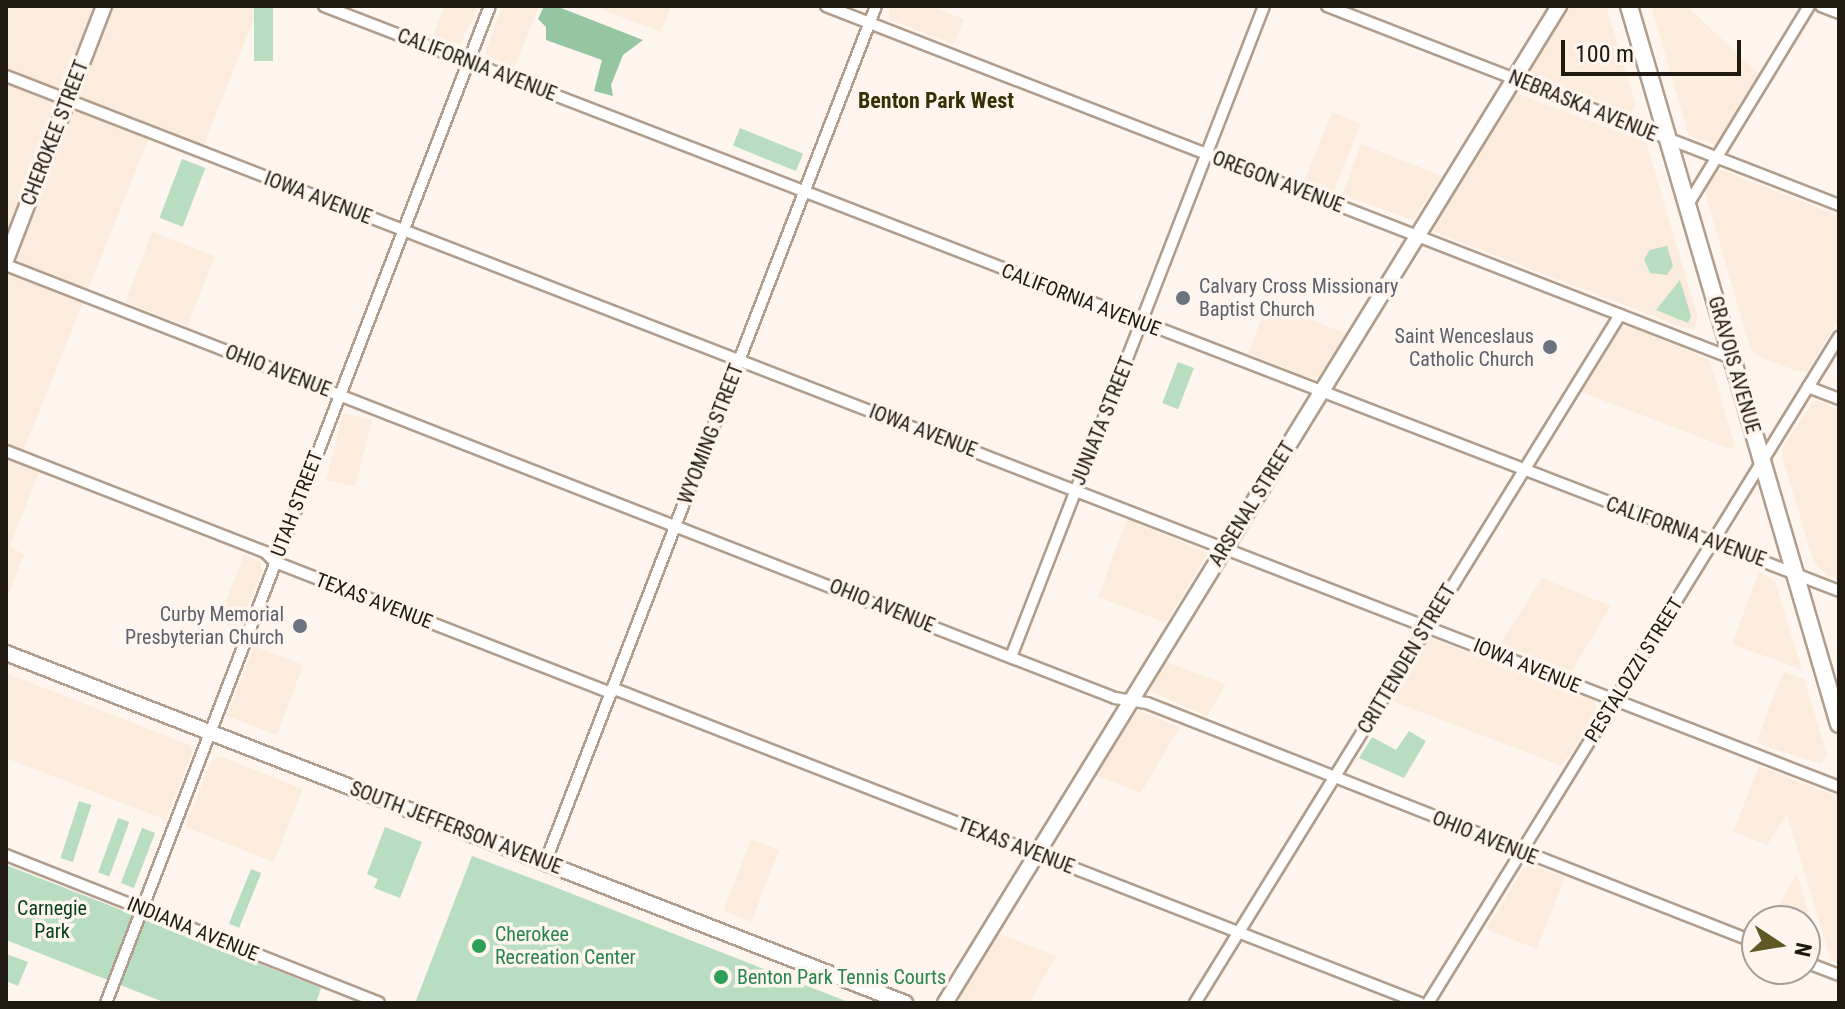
<!DOCTYPE html>
<html>
<head>
<meta charset="utf-8">
<style>
  body { margin:0 }
  #map { position:relative; width:1845px; height:1009px; overflow:hidden; background:#fef6ee; font-family:"Roboto Condensed",sans-serif }
  div>[style] { position:absolute }
  [style*='--x'] { left:calc(var(--x)*1px); top:calc(var(--y)*1px); width:calc(var(--w)*1px); rotate:calc(var(--a)*1deg) }
  .built>* { inset:0; background:#fcecdd; transform-origin:0 0 }
  .green>* { inset:0; background:#b8ddc0; transform-origin:0 0 }
  .forest>* { inset:0; background:#95c5a1 }
  .roads { filter:drop-shadow(2px 0 #b19d8b) drop-shadow(-2px 0 #b19d8b) drop-shadow(0 2px #b19d8b) drop-shadow(0 -2px #b19d8b) }
  .street>* { height:10px; margin:-5px; padding:0 5px; transform-origin:5px; border-radius:5px; background:#fff }
  .secondary>* { height:14px; margin:-7px; padding:0 7px; transform-origin:7px; border-radius:7px; background:#fff }
  .primary>* { height:16px; margin:-8px; padding:0 8px; transform-origin:8px; border-radius:8px; background:#fff }
  .dots>* { width:22px; height:22px; translate:-50% -50%; box-sizing:border-box; border:4px solid #fef6ee; border-radius:50% }
  span { translate:-50% -50%; white-space:nowrap; text-align:center; line-height:1.15; -webkit-text-stroke:7px #fef6ee; paint-order:stroke }
  .street-label { font-size:20px; color:#201912 }
  .worship-label { font-size:20px; color:#5b616d }
  .left { translate:0 -50%; text-align:left }
  .right { translate:-100% -50%; text-align:right }
  .park-label { font-size:20px; color:#033e1d }
  .leisure-label { font-size:20px; color:#27864d }
  .neighbourhood-label { font-size:22px; color:#363005; font-weight:700 }
  .frame { position:absolute; inset:0; border:8px solid #201912; pointer-events:none }
  .north { position:absolute; left:1741px; top:905px; width:80px; height:80px; box-sizing:border-box; background:#fef6ee; border:2px solid #a59e96; border-radius:50%; rotate:102deg; font-size:22px; font-weight:700; line-height:32px; text-align:center; color:#201912 }
  .north::after { content:''; display:block; margin:auto; width:28px; height:36px; background:#5f5724; clip-path:polygon(50% 0,100% 100%,50% 72%,0 100%) }
  .scale { position:absolute; left:1561px; top:40px; width:180px; height:36px; box-sizing:border-box; border:4px solid #201912; border-top:0; padding-left:10px; font-size:24px; line-height:28px; white-space:nowrap; color:#201912; -webkit-text-stroke:6px #fef6ee; paint-order:stroke }
</style>
</head>
<body>
<div id="map">
  <div class="built">
    <i style="clip-path:polygon(10px 6px,259px 6px,201px 152px,151px 133px,21px 456px,42px 466px,10px 546px,24px 555px,6px 601px,6px 15px)"></i>
    <i style="clip-path:polygon(444px 6px,479px 6px,460px 45px,433px 35px)"></i>
    <i style="clip-path:polygon(502px 6px,539px 6px,514px 68px,485px 54px)"></i>
    <i style="clip-path:polygon(593px 6px,671px 6px,661px 32px)"></i>
    <i style="clip-path:polygon(888px 6px,931px 6px,964px 19px,954px 44px,890px 20px)"></i>
    <i style="clip-path:polygon(1569px 6px,1606px 6px,1636px 105px,1632px 113px,1532px 78px,1531px 69px)"></i>
    <i style="clip-path:polygon(1651px 6px,1687px 6px,1759px 74px,1717px 145px,1689px 136px)"></i>
    <i style="clip-path:polygon(1516px 93px,1646px 142px,1698px 317px,1694px 329px,1684px 328px,1432px 231px)"></i>
    <i style="left:1332px;top:112px;width:31px;height:75px;rotate:22deg"></i>
    <i style="clip-path:polygon(1361px 144px,1441px 176px,1413px 220px,1342px 195px)"></i>
    <i style="clip-path:polygon(1720px 169px,1839px 216px,1839px 319px,1807px 371px,1797px 371px,1757px 356px,1750px 348px,1704px 189px,1714px 170px)"></i>
    <i style="left:152px;top:232px;width:67px;height:75px;rotate:21deg"></i>
    <i style="clip-path:polygon(1268px 302px,1347px 334px,1319px 377px,1309px 378px,1248px 353px)"></i>
    <i style="clip-path:polygon(1629px 326px,1710px 360px,1735px 447px,1730px 449px,1582px 392px,1618px 328px)"></i>
    <i style="clip-path:polygon(1814px 400px,1839px 409px,1839px 581px,1828px 576px,1813px 561px,1782px 456px,1784px 445px)"></i>
    <i style="left:343px;top:413px;width:30px;height:69px;rotate:14deg"></i>
    <i style="clip-path:polygon(1127px 519px,1208px 553px,1166px 623px,1098px 597px)"></i>
    <i style="clip-path:polygon(244px 555px,260px 561px,262px 570px,238px 630px,217px 622px)"></i>
    <i style="clip-path:polygon(1759px 571px,1775px 581px,1802px 670px,1732px 644px)"></i>
    <i style="clip-path:polygon(1542px 578px,1611px 606px,1572px 671px,1500px 644px)"></i>
    <i style="clip-path:polygon(1430px 638px,1594px 701px,1598px 711px,1562px 766px,1389px 700px)"></i>
    <i style="left:254px;top:646px;width:53px;height:75px;rotate:21deg"></i>
    <i style="clip-path:polygon(1166px 662px,1226px 684px,1207px 716px,1150px 691px)"></i>
    <i style="clip-path:polygon(1783px 672px,1804px 679px,1827px 755px,1821px 764px,1756px 743px)"></i>
    <i style="clip-path:polygon(6px 673px,190px 745px,192px 753px,166px 820px,6px 758px)"></i>
    <i style="clip-path:polygon(1139px 711px,1180px 727px,1141px 793px,1096px 776px,1131px 716px)"></i>
    <i style="clip-path:polygon(220px 756px,303px 789px,274px 862px,185px 827px,211px 761px)"></i>
    <i style="clip-path:polygon(1759px 766px,1833px 795px,1839px 801px,1839px 964px,1831px 961px,1787px 815px,1767px 845px,1733px 832px)"></i>
    <i style="left:751px;top:839px;width:30px;height:77px;rotate:21deg"></i>
    <i style="clip-path:polygon(1531px 864px,1565px 878px,1537px 949px,1486px 929px,1523px 869px)"></i>
    <i style="clip-path:polygon(1797px 873px,1819px 950px,1819px 957px,1805px 952px,1805px 921px,1769px 921px)"></i>
    <i style="clip-path:polygon(997px 933px,1057px 956px,1029px 1003px,960px 1003px,960px 996px)"></i>
  </div>
  <div class="green">
    <i style="left:254px;top:6px;width:19px;height:55px"></i>
    <i style="left:740px;top:128px;width:68px;height:19px;rotate:22deg"></i>
    <i style="left:182px;top:159px;width:25px;height:63px;rotate:21deg"></i>
    <i style="clip-path:polygon(1667px 246px,1673px 266px,1667px 275px,1650px 273px,1644px 259px,1650px 250px)"></i>
    <i style="clip-path:polygon(1680px 280px,1691px 316px,1688px 323px,1656px 310px)"></i>
    <i style="left:1178px;top:362px;width:17px;height:44px;rotate:21deg"></i>
    <i style="clip-path:polygon(1409px 731px,1426px 741px,1404px 778px,1359px 758px,1372px 737px,1396px 750px)"></i>
    <i style="left:79px;top:801px;width:13px;height:60px;rotate:18deg"></i>
    <i style="left:118px;top:818px;width:12px;height:58px;rotate:20deg"></i>
    <i style="clip-path:polygon(385px 827px,422px 842px,400px 898px,374px 888px,378px 879px,367px 874px)"></i>
    <i style="left:142px;top:828px;width:14px;height:59px;rotate:21deg"></i>
    <i style="clip-path:polygon(472px 856px,552px 886px,851px 1003px,415px 1003px)"></i>
    <i style="clip-path:polygon(6px 865px,321px 988px,316px 1003px,166px 1003px,6px 940px)"></i>
    <i style="left:251px;top:869px;width:11px;height:59px;rotate:22deg"></i>
    <i style="clip-path:polygon(6px 954px,28px 962px,18px 986px,6px 981px)"></i>
  </div>
  <div class="forest">
    <i style="clip-path:polygon(544px 6px,556px 6px,643px 40px,623px 55px,611px 85px,613px 96px,594px 91px,602px 60px,546px 40px,546px 27px,538px 19px)"></i>
  </div>
  <div class="roads">
    <div class="street">
      <i style="--x:324;--y:6;--w:1624;--a:21.11"></i>
      <i style="--x:826;--y:6;--w:971;--a:21.25"></i>
      <i style="--x:1327;--y:6;--w:549;--a:21.24"></i>
      <i style="--x:1821;--y:6;--w:19;--a:21"></i>
      <i style="--x:6;--y:76;--w:1966;--a:21.2"></i>
      <i style="--x:1687;--y:206;--w:234;--a:-58.6"></i>
      <i style="--x:6;--y:265;--w:1191;--a:21.33"></i>
      <i style="--x:1115;--y:698;--w:32;--a:9"></i>
      <i style="--x:1147;--y:703;--w:656;--a:21.48"></i>
      <i style="--x:1808;--y:387;--w:33;--a:21"></i>
      <i style="--x:6;--y:451;--w:278;--a:21.3"></i>
      <i style="--x:265;--y:552;--w:14;--a:45"></i>
      <i style="--x:275;--y:562;--w:361;--a:21.3"></i>
      <i style="--x:1011;--y:657;--w:698;--a:-68.76"></i>
      <i style="--x:612;--y:688;--w:867;--a:21.3"></i>
      <i style="--x:6;--y:855;--w:401;--a:21.6"></i>
      <i style="--x:545;--y:863;--w:919;--a:-68.88"></i>
      <i style="--x:1805;--y:962;--w:36;--a:21"></i>
      <i style="--x:106;--y:1003;--w:1068;--a:-68.94"></i>
      <i style="--x:1195;--y:1003;--w:809;--a:-58.3"></i>
      <i style="--x:1428;--y:1003;--w:783;--a:-58.32"></i>
    </div>
    <div class="secondary">
      <i style="--x:6;--y:260;--w:272;--a:-68.9"></i>
      <i style="--x:6;--y:653;--w:965;--a:21.27"></i>
      <i style="--x:945;--y:1003;--w:1171;--a:-58.37"></i>
    </div>
    <div class="primary">
      <i style="--x:1629;--y:6;--w:748;--a:73.7"></i>
    </div>
  </div>
  <div class="dots">
    <i style="left:1183px;top:298px;background:#6b7280"></i>
    <i style="left:1550px;top:347px;background:#6b7280"></i>
    <i style="left:300px;top:626px;background:#6b7280"></i>
    <i style="left:479px;top:946px;background:#2e9e5b"></i>
    <i style="left:721px;top:977px;background:#2e9e5b"></i>
  </div>
  <div class="street-label">
    <span style="left:477px;top:65px;rotate:21deg">CALIFORNIA AVENUE</span>
    <span style="left:1583px;top:106px;rotate:22deg">NEBRASKA AVENUE</span>
    <span style="left:55px;top:133px;rotate:-69deg">CHEROKEE STREET</span>
    <span style="left:1278px;top:182px;rotate:21deg">OREGON AVENUE</span>
    <span style="left:318px;top:198px;rotate:21deg">IOWA AVENUE</span>
    <span style="left:1081px;top:300px;rotate:21deg">CALIFORNIA AVENUE</span>
    <span style="left:1734px;top:365px;rotate:74deg">GRAVOIS AVENUE</span>
    <span style="left:278px;top:371px;rotate:21deg">OHIO AVENUE</span>
    <span style="left:1103px;top:421px;rotate:-68deg">JUNIATA STREET</span>
    <span style="left:923px;top:431px;rotate:21deg">IOWA AVENUE</span>
    <span style="left:711px;top:434px;rotate:-69deg">WYOMING STREET</span>
    <span style="left:297px;top:504px;rotate:-69deg">UTAH STREET</span>
    <span style="left:1252px;top:504px;rotate:-58deg">ARSENAL STREET</span>
    <span style="left:1686px;top:532px;rotate:20deg">CALIFORNIA AVENUE</span>
    <span style="left:374px;top:601px;rotate:21deg">TEXAS AVENUE</span>
    <span style="left:882px;top:606px;rotate:22deg">OHIO AVENUE</span>
    <span style="left:1407px;top:659px;rotate:-59deg">CRITTENDEN STREET</span>
    <span style="left:1527px;top:666px;rotate:22deg">IOWA AVENUE</span>
    <span style="left:1634px;top:670px;rotate:-58deg">PESTALOZZI STREET</span>
    <span style="left:456px;top:828px;rotate:21deg">SOUTH JEFFERSON AVENUE</span>
    <span style="left:1485px;top:838px;rotate:22deg">OHIO AVENUE</span>
    <span style="left:1016px;top:846px;rotate:21deg">TEXAS AVENUE</span>
    <span style="left:193px;top:929px;rotate:22deg">INDIANA AVENUE</span>
  </div>
  <div class="worship-label">
    <span class="left" style="left:1199px;top:298px">Calvary Cross Missionary<br>Baptist Church</span>
    <span class="right" style="left:1534px;top:348px">Saint Wenceslaus<br>Catholic Church</span>
    <span class="right" style="left:284px;top:626px">Curby Memorial<br>Presbyterian Church</span>
  </div>
  <div class="park-label">
    <span style="left:52px;top:920px">Carnegie<br>Park</span>
  </div>
  <div class="leisure-label">
    <span class="left" style="left:495px;top:946px">Cherokee<br>Recreation Center</span>
    <span class="left" style="left:737px;top:977px">Benton Park Tennis Courts</span>
  </div>
  <div class="neighbourhood-label">
    <span style="left:936px;top:101px">Benton Park West</span>
  </div>
  <div class="frame"></div>
  <div class="north">N</div>
  <div class="scale">100 m</div>
</div>
</body>
</html>
